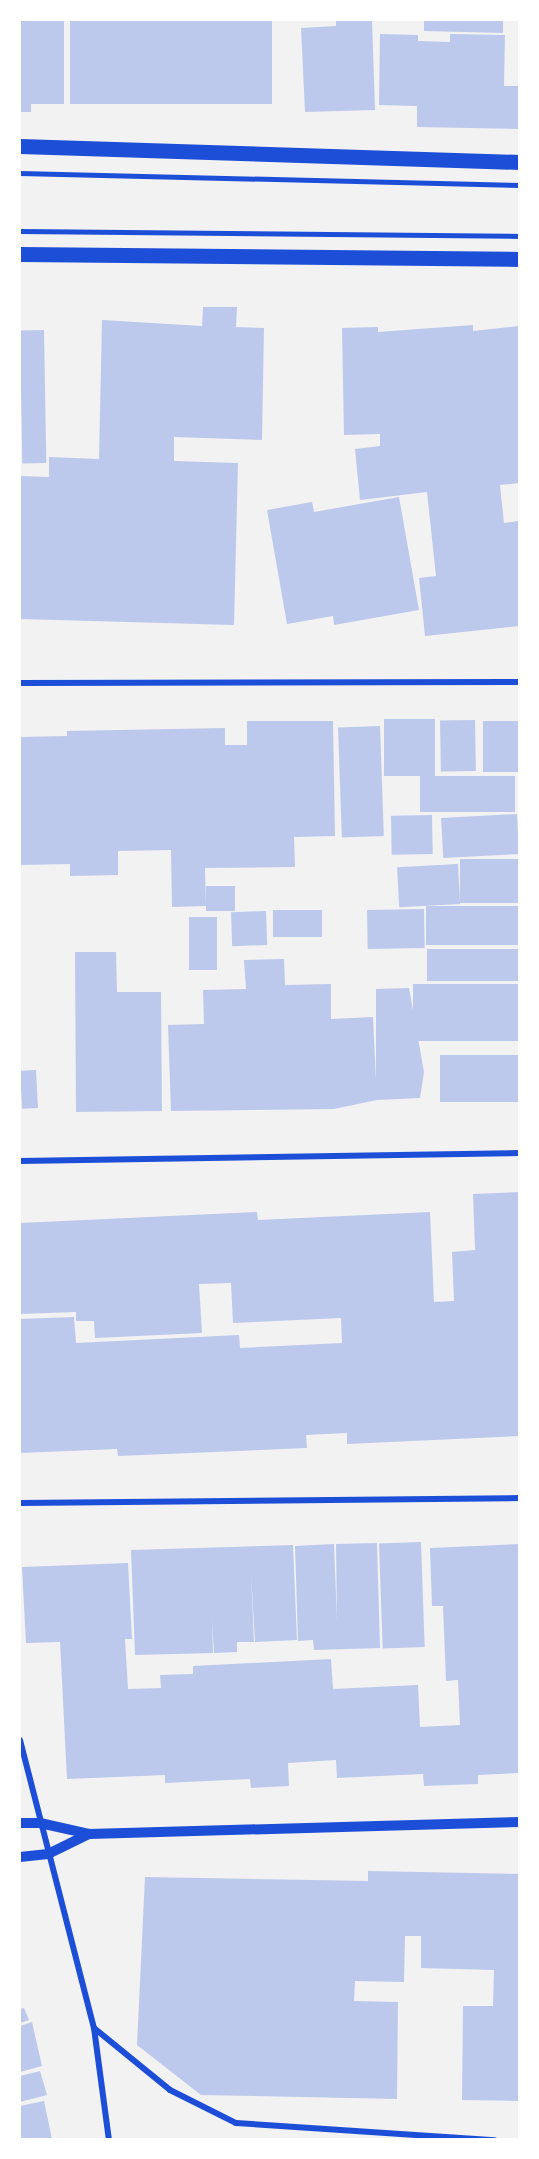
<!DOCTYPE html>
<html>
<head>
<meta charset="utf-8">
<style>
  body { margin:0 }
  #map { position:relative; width:539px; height:2159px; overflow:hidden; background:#f2f2f2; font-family:Roboto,sans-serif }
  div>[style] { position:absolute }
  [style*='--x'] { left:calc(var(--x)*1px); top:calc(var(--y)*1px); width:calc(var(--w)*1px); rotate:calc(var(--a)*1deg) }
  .building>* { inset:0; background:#bdc9ec; transform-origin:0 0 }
  .service>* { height:4.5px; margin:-2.25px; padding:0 2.25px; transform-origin:2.25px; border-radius:2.25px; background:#1d4ed8 }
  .minor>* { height:6px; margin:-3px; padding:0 3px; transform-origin:3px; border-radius:3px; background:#1d4ed8 }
  .tertiary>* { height:10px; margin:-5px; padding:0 5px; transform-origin:5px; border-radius:5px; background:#1d4ed8 }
  .primary>* { height:15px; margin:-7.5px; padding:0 7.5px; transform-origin:7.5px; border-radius:7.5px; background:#1d4ed8 }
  span { translate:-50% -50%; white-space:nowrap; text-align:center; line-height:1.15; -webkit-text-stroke:4.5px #fff; paint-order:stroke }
  .frame { position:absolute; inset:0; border:21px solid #fff; pointer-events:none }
</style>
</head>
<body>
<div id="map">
  <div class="building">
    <i style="clip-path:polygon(20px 20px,64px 20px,64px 104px,31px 104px,31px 112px,20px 112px)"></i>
    <i style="left:70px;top:20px;width:202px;height:84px"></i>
    <i style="clip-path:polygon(336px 20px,372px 20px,375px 110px,305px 112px,301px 28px,336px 26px)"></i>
    <i style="clip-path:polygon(424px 20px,503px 20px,503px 33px,424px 31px)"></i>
    <i style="clip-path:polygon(380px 34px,418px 35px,418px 41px,450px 42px,450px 34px,505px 35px,504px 86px,519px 86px,519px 129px,417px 127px,417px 106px,379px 105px)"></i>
    <i style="clip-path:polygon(203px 307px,237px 307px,236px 327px,264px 328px,262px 440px,174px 437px,174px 461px,238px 463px,234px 625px,20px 619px,20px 476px,49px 477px,49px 457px,99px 459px,102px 320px,202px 326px)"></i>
    <i style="clip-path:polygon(473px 325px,473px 331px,519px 326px,519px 483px,500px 485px,504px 523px,518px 521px,519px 626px,425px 636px,419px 578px,436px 576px,427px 492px,360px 500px,355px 449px,380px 446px,380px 434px,344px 435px,342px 328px,378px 327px,378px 332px)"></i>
    <i style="left:44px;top:330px;width:133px;height:24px;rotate:89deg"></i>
    <i style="clip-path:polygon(399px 497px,419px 610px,334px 625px,333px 616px,287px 624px,267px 510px,312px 502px,314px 512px)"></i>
    <i style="left:384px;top:719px;width:51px;height:57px"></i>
    <i style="left:475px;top:720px;width:51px;height:35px;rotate:89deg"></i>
    <i style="clip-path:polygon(247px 721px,333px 721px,335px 836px,294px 837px,295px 867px,205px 868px,206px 906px,172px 907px,171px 850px,118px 851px,118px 875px,70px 876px,70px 864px,20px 865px,20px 737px,67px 736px,67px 731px,225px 728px,225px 745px,247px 745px)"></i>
    <i style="left:519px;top:721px;width:51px;height:36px;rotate:90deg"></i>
    <i style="left:380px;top:726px;width:110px;height:42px;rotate:88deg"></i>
    <i style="left:515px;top:776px;width:36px;height:95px;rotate:90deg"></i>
    <i style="left:517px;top:814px;width:40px;height:76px;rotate:87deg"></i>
    <i style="left:432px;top:815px;width:39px;height:41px;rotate:89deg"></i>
    <i style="left:519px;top:859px;width:44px;height:59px;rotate:90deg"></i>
    <i style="left:458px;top:864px;width:40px;height:61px;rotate:87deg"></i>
    <i style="left:206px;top:886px;width:29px;height:25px"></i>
    <i style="left:519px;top:906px;width:39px;height:93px;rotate:90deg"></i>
    <i style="left:424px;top:909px;width:39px;height:57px;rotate:89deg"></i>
    <i style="left:273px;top:910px;width:49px;height:27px"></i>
    <i style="left:266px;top:911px;width:34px;height:35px;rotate:88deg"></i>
    <i style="left:189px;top:917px;width:28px;height:53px"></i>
    <i style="left:519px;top:949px;width:32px;height:92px;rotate:90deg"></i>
    <i style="clip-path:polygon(75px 952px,116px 952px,117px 992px,161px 992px,162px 1111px,76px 1112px)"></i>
    <i style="clip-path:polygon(284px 959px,285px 985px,331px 984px,331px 1019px,373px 1017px,376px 1081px,376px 989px,409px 988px,424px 1072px,420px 1098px,377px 1100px,334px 1109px,171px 1111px,168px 1025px,204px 1024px,203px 990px,246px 989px,244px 960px)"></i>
    <i style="left:519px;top:984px;width:57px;height:106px;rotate:90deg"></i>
    <i style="left:519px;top:1055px;width:47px;height:79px;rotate:90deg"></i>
    <i style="left:36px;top:1070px;width:38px;height:16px;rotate:87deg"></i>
    <i style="clip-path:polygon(519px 1192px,519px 1436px,347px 1444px,347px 1433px,306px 1435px,307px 1448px,118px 1456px,117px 1449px,20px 1453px,20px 1319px,74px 1317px,76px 1343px,239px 1335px,240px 1348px,342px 1343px,341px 1318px,233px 1323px,231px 1283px,199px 1284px,202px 1333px,95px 1338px,94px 1321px,76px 1321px,76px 1312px,20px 1314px,20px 1223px,257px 1212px,258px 1220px,430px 1212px,434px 1302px,454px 1301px,452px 1252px,475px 1250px,473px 1194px)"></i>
    <i style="left:421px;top:1542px;width:105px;height:42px;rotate:88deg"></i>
    <i style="clip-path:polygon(377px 1543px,380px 1648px,314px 1650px,313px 1640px,298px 1641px,295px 1546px,334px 1544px,337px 1621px,336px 1544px)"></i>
    <i style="clip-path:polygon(519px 1544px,519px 1773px,478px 1775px,478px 1784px,424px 1786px,423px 1774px,337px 1778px,336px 1760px,288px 1763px,289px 1786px,251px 1788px,250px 1779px,165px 1783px,165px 1775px,67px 1779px,60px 1642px,26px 1643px,22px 1567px,128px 1563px,132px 1639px,125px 1639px,128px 1689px,161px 1688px,160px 1675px,193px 1674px,193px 1666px,331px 1659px,333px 1689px,418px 1685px,420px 1727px,460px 1725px,458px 1680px,446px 1681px,443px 1606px,432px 1606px,430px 1548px)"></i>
    <i style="clip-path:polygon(293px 1545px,297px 1640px,255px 1642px,251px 1573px,254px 1642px,237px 1642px,237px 1652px,214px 1653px,212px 1620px,213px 1653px,135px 1655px,131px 1550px)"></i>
    <i style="clip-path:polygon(368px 1871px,519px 1874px,519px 2101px,462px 2100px,463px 2006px,493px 2006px,494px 1970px,421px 1968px,421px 1936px,405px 1936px,404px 1982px,355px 1981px,354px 2001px,398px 2002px,397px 2099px,201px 2095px,137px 2045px,145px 1877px,368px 1881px)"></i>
    <i style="clip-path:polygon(24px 2008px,29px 2020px,20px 2023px,20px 2009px)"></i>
    <i style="clip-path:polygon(32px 2022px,42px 2066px,20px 2072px,20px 2026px)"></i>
    <i style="clip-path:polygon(40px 2071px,47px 2095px,20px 2102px,20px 2076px)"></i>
    <i style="clip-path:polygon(44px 2101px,52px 2139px,20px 2139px,20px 2106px)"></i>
  </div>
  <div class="service">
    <i style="--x:20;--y:173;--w:500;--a:1.37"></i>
    <i style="--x:20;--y:231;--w:500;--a:0.57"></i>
  </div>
  <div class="minor">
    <i style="--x:20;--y:683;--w:500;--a:-0.11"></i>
    <i style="--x:20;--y:1161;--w:500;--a:-0.92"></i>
    <i style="--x:20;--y:1503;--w:500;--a:-0.57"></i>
    <i style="--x:20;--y:1740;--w:297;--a:75.6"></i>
    <i style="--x:94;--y:2028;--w:113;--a:82.4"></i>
    <i style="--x:94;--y:2028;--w:98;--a:39.2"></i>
    <i style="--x:170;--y:2090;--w:74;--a:26.6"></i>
    <i style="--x:236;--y:2123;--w:259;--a:3.8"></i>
  </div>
  <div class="tertiary">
    <i style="--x:20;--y:1823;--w:20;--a:0"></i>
    <i style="--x:40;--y:1823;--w:50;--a:12.7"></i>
    <i style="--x:89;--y:1834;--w:431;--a:-1.6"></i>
    <i style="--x:20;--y:1857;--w:28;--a:-6"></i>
    <i style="--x:48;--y:1854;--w:46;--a:-26"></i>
  </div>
  <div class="primary">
    <i style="--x:20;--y:146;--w:500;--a:1.83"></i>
    <i style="--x:20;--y:254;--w:500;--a:0.57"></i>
  </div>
  <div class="frame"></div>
</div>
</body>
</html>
